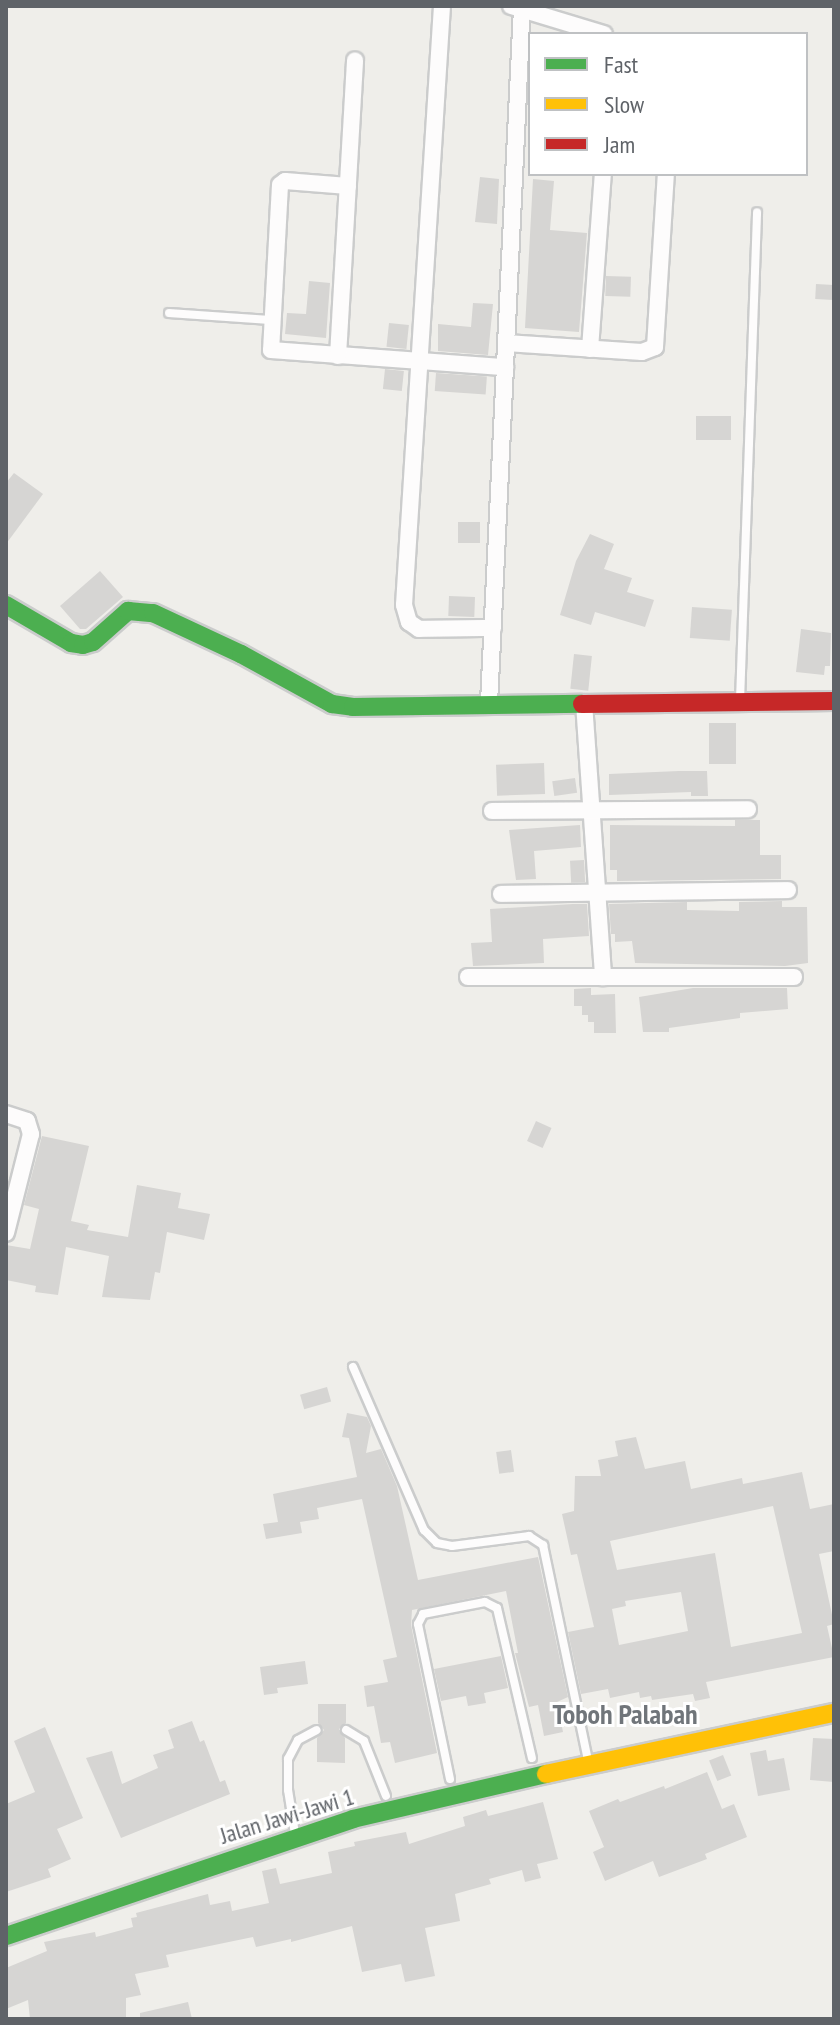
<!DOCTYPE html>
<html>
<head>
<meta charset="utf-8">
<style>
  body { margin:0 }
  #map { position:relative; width:840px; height:2025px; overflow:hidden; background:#efeeea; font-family:"PT Sans Narrow",sans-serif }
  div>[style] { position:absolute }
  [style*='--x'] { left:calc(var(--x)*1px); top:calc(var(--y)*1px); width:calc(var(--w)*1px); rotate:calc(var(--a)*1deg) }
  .building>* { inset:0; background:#d6d5d3; transform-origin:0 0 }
  .roads { filter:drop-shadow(2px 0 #cbcccc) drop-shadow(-2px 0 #cbcccc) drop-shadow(0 2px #cbcccc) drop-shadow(0 -2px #cbcccc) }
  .lane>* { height:8px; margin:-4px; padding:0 4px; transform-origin:4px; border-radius:4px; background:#fdfcfc }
  .street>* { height:16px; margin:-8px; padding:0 8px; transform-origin:8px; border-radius:8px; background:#fdfcfc }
  .fast>* { height:18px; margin:-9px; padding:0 9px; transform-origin:9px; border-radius:9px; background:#4caf50 }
  .slow>* { height:18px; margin:-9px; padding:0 9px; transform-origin:9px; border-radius:9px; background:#ffc107 }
  .jam>* { height:18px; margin:-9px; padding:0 9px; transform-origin:9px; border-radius:9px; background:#c62828 }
  span { translate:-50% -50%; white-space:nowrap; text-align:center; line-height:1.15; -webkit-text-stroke:6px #fff; paint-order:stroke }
  .street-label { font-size:24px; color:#5f6368 }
  .quarter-label { font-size:28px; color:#70757a; font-weight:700 }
  .frame { position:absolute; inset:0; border:8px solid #5f6368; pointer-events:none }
  .legend { position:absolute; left:528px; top:32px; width:280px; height:144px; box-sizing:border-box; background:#fff; border:2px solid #bfc1c3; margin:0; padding:10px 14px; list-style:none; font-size:24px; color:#5f6368 }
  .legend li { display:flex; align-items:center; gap:16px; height:40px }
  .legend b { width:40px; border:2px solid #bfc1c3 }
</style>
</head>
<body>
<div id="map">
  <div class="building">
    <i style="clip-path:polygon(480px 177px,499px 179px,497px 224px,475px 222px)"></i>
    <i style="clip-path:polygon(533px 179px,554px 181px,550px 230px,587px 233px,579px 332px,525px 328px)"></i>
    <i style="left:606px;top:276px;width:25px;height:20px;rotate:2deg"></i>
    <i style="clip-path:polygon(309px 281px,330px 283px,326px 338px,285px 334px,287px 313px,306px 314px)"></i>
    <i style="left:816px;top:284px;width:18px;height:15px;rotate:3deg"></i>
    <i style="clip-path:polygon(473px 303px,493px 304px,488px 355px,438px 351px,438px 324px,471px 327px)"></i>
    <i style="left:389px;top:323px;width:20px;height:24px;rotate:6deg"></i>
    <i style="left:385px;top:369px;width:19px;height:20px;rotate:6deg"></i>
    <i style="left:436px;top:373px;width:51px;height:18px;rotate:4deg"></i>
    <i style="left:731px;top:416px;width:24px;height:35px;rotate:90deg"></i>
    <i style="clip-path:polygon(14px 473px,43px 494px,6px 544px,6px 483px)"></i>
    <i style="left:458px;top:522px;width:22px;height:21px"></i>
    <i style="clip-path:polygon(590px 534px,614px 544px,604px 569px,632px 578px,627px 592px,654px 600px,645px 627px,595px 612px,591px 625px,560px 615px,576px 561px)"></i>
    <i style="clip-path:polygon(100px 571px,123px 597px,86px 629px,80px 629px,60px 606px)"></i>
    <i style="left:449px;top:596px;width:26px;height:20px;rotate:2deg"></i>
    <i style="left:692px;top:607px;width:40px;height:31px;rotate:4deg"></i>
    <i style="clip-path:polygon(801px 629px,831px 633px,830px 666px,825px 666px,824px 675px,796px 672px)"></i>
    <i style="left:574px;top:654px;width:18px;height:35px;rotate:6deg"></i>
    <i style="left:709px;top:723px;width:27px;height:41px"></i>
    <i style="left:544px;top:763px;width:31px;height:48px;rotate:88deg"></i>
    <i style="clip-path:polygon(679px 771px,707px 771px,708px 796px,691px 796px,691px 792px,609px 795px,609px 774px)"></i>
    <i style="left:575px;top:778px;width:15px;height:23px;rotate:82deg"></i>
    <i style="clip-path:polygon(735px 820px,760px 820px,760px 855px,781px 855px,781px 879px,617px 881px,617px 870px,610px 870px,610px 825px,735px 826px)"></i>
    <i style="clip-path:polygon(580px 825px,581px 847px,534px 851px,536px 879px,516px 880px,509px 830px)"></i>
    <i style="left:584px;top:860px;width:22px;height:14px;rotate:87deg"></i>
    <i style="clip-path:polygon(782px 901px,782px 907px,807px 907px,808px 963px,785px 966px,635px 963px,632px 941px,615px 942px,615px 934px,611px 934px,609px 904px,687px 902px,687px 910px,739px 911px,739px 902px)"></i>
    <i style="clip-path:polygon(573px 904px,587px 904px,589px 936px,543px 939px,544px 963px,473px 966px,471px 943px,492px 942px,490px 909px)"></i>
    <i style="clip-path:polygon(591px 988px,591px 995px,615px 994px,616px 1033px,594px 1033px,594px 1022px,588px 1022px,588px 1015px,582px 1015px,582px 1006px,574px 1006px,574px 989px)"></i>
    <i style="clip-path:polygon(693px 988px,787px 988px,788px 1009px,740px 1013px,740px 1018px,669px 1028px,669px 1032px,643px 1032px,639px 997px)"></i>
    <i style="left:536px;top:1121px;width:17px;height:22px;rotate:24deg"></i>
    <i style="clip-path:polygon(42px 1136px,89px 1146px,71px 1221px,89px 1225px,87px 1230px,128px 1237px,137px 1185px,181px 1193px,178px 1208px,210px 1214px,204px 1240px,167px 1232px,160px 1273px,155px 1272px,150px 1300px,102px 1297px,109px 1256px,66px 1247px,58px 1295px,35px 1292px,36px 1286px,6px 1280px,6px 1245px,30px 1249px,39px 1209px,24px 1205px)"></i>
    <i style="left:327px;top:1387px;width:15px;height:28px;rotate:74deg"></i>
    <i style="clip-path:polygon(347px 1413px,367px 1417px,371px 1426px,366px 1453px,381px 1449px,397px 1486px,418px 1580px,538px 1557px,568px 1697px,557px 1702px,563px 1732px,544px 1736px,538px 1705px,529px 1707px,515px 1653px,518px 1653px,506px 1591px,412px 1610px,411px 1625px,437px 1753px,395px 1763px,390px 1742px,381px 1743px,374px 1706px,367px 1707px,364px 1686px,388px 1682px,383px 1660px,397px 1657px,362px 1499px,317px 1508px,319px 1519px,300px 1522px,302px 1533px,266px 1539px,263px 1524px,278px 1522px,273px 1494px,357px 1477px,349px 1438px,342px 1437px)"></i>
    <i style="clip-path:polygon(evenodd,636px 1437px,645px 1469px,685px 1461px,691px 1489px,742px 1478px,743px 1484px,802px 1472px,810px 1509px,834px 1504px,834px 1551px,819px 1554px,834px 1624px,827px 1626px,834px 1657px,706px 1682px,710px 1698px,695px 1701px,693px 1694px,652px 1700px,651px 1696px,640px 1698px,639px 1692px,610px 1698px,608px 1689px,581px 1694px,568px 1632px,594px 1627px,577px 1554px,571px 1555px,562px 1514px,574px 1511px,575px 1476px,601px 1476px,598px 1460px,618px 1456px,615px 1441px,636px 1437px,773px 1506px,802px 1633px,731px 1647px,715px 1553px,617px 1570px,610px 1541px,773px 1506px,636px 1437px,681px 1592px,688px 1631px,619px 1645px,612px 1609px,626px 1606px,625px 1601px,681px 1592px)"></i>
    <i style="left:511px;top:1450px;width:22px;height:15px;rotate:82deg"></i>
    <i style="clip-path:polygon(501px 1656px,508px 1688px,484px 1693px,486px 1703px,468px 1706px,466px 1696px,441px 1701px,434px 1669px)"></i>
    <i style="clip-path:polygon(305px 1661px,308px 1684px,277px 1688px,278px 1693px,264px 1695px,260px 1667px)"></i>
    <i style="clip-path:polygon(318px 1704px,346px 1704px,346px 1723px,339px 1729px,345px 1738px,345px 1763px,317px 1762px,317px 1738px,324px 1730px,318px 1723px)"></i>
    <i style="clip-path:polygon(192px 1721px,200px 1742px,204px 1740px,220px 1782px,225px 1780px,230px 1794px,121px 1838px,86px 1758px,112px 1751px,122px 1784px,158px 1768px,153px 1755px,174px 1748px,168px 1730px)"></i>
    <i style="clip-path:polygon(45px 1727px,83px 1818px,57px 1829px,71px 1859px,48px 1869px,51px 1877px,6px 1892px,6px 1804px,35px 1792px,14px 1741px)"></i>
    <i style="clip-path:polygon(813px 1738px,834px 1739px,834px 1782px,810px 1780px)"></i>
    <i style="clip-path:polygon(766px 1750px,768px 1761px,784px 1758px,790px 1790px,758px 1796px,750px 1753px)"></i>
    <i style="left:723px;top:1755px;width:22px;height:15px;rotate:68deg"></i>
    <i style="clip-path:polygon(707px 1772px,722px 1809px,734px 1804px,747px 1837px,705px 1854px,707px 1859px,659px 1877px,653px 1861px,605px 1881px,593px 1852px,604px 1847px,589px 1811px,618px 1799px,620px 1802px,664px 1786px,665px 1789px)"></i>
    <i style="clip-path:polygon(543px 1802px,558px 1859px,537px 1864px,541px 1878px,525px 1882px,522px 1870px,489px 1879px,491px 1884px,455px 1894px,460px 1921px,425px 1928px,435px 1976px,405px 1982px,401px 1964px,362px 1972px,352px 1926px,291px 1942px,291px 1939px,256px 1947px,253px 1937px,166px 1955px,169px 1967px,135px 1974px,141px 1995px,126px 1998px,126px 2019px,30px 2019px,28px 2000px,6px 2009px,6px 1968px,47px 1951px,44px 1942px,95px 1932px,96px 1937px,133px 1927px,131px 1918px,137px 1917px,136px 1913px,208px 1894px,210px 1905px,230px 1901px,232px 1911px,269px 1903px,262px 1871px,276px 1868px,280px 1884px,332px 1873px,328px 1852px,355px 1846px,354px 1842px,406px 1832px,409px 1844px,465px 1826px,463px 1817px,486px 1810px,488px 1816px)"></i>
    <i style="clip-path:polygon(188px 2002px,192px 2019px,140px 2019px,140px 2013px)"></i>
  </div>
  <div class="roads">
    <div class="lane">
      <i style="--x:169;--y:313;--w:101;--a:4"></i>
      <i style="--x:740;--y:701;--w:489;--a:-88"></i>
      <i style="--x:353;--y:1367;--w:178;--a:66.5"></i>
      <i style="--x:424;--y:1530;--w:18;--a:45"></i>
      <i style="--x:437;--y:1543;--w:15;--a:11"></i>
      <i style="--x:452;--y:1546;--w:78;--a:-7.4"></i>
      <i style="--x:529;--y:1536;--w:17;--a:33"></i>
      <i style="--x:543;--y:1545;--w:220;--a:78.2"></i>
      <i style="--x:346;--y:1730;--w:21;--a:31"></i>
      <i style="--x:364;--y:1741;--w:59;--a:68.2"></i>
      <i style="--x:450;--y:1779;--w:158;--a:-101.7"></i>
      <i style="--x:418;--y:1624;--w:11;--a:-63"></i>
      <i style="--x:423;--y:1614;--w:63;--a:-11"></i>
      <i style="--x:485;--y:1602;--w:13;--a:27"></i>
      <i style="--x:497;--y:1608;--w:154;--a:76.9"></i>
      <i style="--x:295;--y:1834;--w:45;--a:-99"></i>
      <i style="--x:288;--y:1790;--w:31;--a:-90"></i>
      <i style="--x:288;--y:1759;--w:21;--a:-62"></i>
      <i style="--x:298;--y:1740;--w:21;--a:-28"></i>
    </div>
    <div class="street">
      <i style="--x:442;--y:6;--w:600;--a:93.63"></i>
      <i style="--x:404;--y:605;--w:18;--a:74"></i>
      <i style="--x:409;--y:622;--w:12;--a:35"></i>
      <i style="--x:419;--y:629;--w:74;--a:-0.8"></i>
      <i style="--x:511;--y:6;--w:97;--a:16.8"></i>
      <i style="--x:348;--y:186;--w:63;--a:-175.5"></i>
      <i style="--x:285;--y:181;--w:6;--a:141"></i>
      <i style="--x:280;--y:185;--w:165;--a:93.1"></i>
      <i style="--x:271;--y:350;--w:235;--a:4.2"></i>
      <i style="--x:506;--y:343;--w:136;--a:3.8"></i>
      <i style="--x:642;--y:352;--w:14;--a:-21"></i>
      <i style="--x:655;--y:347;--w:173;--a:-86.4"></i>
      <i style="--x:590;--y:349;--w:175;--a:-85.8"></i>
      <i style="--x:338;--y:356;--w:296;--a:-86.7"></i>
      <i style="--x:489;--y:703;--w:695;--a:-87.28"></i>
      <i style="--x:584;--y:703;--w:275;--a:86"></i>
      <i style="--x:492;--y:811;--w:256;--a:-0.4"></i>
      <i style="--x:501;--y:894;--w:287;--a:-0.8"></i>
      <i style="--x:468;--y:977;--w:326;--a:0"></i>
      <i style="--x:6;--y:1114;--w:22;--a:18"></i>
      <i style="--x:27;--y:1121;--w:14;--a:73"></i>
      <i style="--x:31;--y:1134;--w:102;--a:104.2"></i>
    </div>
    <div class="fast">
      <i style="--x:6;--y:605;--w:75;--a:30.3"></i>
      <i style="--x:71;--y:643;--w:12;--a:9"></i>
      <i style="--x:83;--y:645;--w:10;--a:-17"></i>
      <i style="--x:93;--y:642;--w:47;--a:-41.5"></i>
      <i style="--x:128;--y:611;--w:25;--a:5"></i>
      <i style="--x:153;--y:613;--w:97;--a:25"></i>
      <i style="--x:241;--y:654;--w:104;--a:28.8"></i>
      <i style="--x:332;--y:704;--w:21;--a:8"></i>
      <i style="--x:353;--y:707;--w:229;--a:-0.8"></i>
      <i style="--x:6;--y:1936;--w:366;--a:-18.6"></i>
      <i style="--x:353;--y:1819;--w:198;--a:-13.1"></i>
    </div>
    <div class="slow">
      <i style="--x:546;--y:1774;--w:294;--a:-12"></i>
    </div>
    <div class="jam">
      <i style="--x:582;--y:704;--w:252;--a:-0.7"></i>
    </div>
  </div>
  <div class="street-label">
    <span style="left:287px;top:1816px;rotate:-17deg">Jalan Jawi-Jawi 1</span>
  </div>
  <div class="quarter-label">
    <span style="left:625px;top:1714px">Toboh Palabah</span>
  </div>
  <div class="frame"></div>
  <ul class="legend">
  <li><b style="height:10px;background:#4caf50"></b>Fast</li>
  <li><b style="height:10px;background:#ffc107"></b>Slow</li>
  <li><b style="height:10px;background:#c62828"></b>Jam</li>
  </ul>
</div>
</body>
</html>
